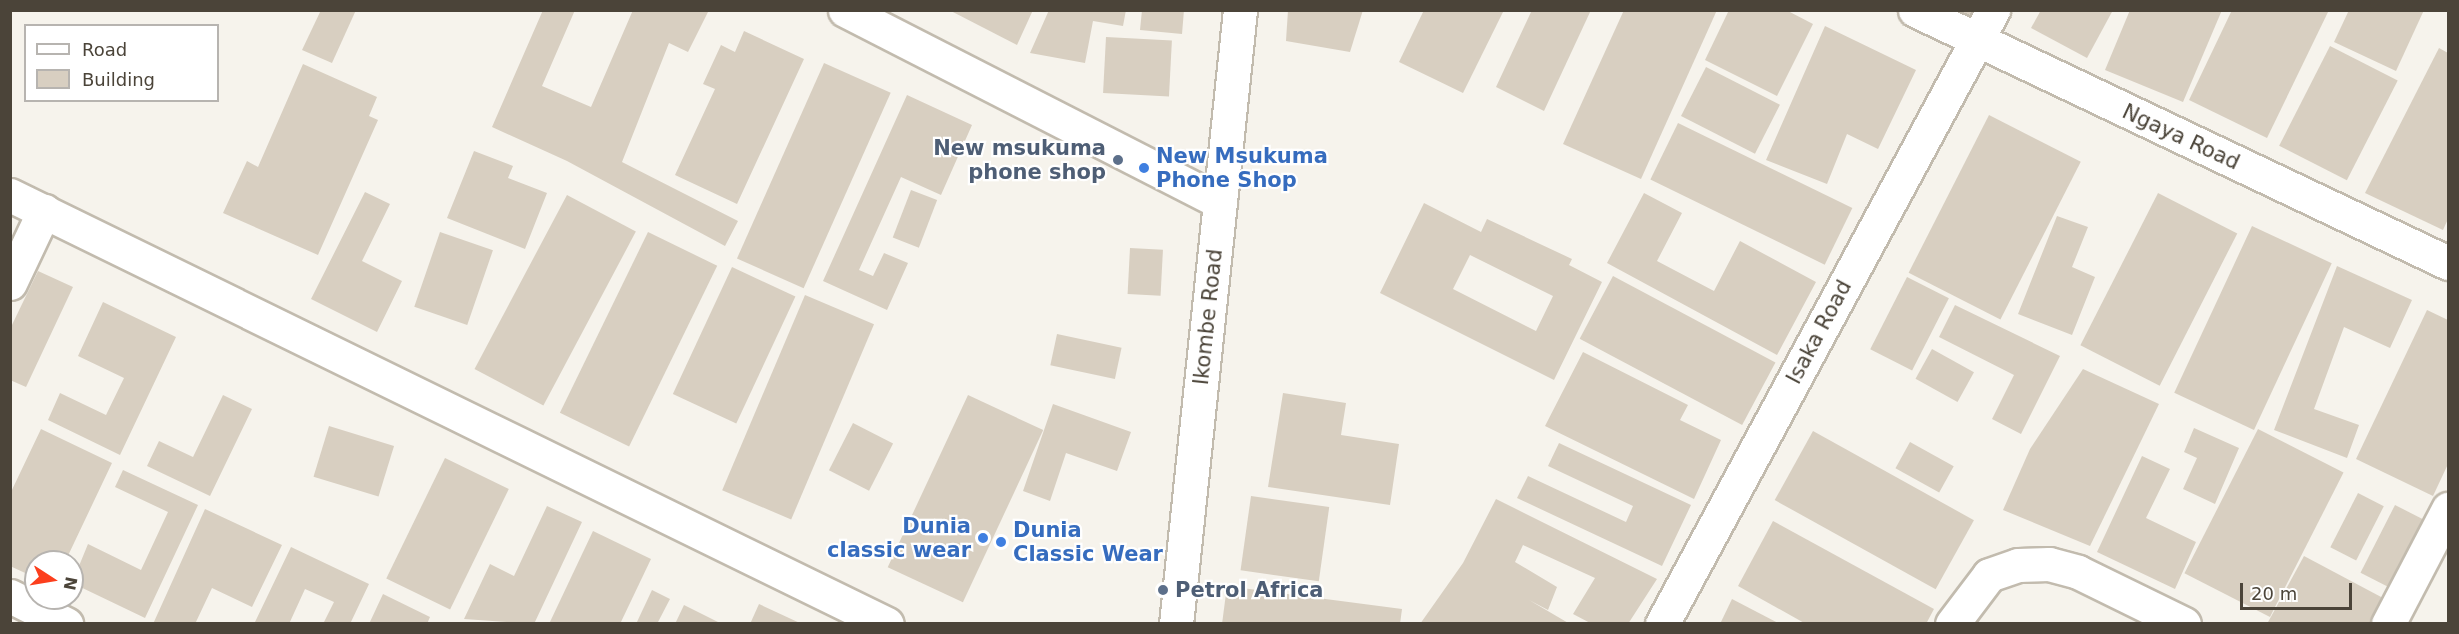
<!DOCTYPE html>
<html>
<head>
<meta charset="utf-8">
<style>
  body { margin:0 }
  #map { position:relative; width:2459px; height:634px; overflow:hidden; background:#f6f3ec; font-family:"DejaVu Sans",sans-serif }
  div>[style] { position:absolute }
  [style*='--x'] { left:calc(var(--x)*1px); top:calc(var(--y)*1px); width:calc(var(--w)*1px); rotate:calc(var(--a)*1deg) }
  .building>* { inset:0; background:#d8cfc1; transform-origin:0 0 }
  .roads { filter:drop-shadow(2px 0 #c2bbae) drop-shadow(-2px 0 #c2bbae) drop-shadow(0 2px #c2bbae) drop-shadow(0 -2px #c2bbae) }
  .minor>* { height:33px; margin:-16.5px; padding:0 16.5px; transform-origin:16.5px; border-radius:16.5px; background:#fff }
  .tertiary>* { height:33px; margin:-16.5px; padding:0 16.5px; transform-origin:16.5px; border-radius:16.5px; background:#fff }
  .dots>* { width:16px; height:16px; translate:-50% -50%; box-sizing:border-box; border:3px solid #fff; border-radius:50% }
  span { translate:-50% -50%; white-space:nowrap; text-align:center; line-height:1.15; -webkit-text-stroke:4.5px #fff; paint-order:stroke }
  .street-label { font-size:21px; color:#4b4439 }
  .service-label { font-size:21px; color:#4e5e75; font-weight:700 }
  .right { translate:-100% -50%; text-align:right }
  .left { translate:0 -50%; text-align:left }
  .shop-label { font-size:21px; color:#366cbe; font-weight:700 }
  .frame { position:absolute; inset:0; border:12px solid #4b4439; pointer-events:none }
  .legend { position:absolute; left:24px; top:24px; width:195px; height:78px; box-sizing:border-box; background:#fff; border:2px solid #b7b4b0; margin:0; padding:8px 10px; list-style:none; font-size:18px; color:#4b4439 }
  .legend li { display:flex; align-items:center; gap:12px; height:30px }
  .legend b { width:30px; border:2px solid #b7b4b0 }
  .north { position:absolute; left:24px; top:550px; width:60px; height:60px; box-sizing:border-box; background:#fff; border:2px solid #b7b4b0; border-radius:50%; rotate:102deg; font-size:16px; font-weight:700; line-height:24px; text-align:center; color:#4b4439 }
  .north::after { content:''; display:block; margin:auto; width:21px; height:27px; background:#fc3f1d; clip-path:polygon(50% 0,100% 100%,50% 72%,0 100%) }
  .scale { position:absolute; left:2240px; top:583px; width:112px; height:27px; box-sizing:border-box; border:3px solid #4b4439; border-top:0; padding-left:8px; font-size:18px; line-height:21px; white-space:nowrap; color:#4b4439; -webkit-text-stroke:4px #fff; paint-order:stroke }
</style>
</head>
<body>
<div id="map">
  <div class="building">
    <i style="clip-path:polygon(321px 10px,356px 10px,332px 63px,302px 50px)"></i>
    <i style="clip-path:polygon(543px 10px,575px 10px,542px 86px,591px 107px,633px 10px,709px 10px,688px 52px,669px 43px,622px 162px,738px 221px,725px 246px,567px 161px,492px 127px)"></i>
    <i style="clip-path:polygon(949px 10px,1033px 10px,1017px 45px)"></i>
    <i style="clip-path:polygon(1049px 10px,1126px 10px,1123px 26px,1093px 21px,1085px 63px,1030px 53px)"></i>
    <i style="clip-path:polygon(1142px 10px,1184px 10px,1182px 34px,1140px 30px)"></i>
    <i style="clip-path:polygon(1288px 10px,1363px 10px,1350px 52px,1286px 41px)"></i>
    <i style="clip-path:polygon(1424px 10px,1504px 10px,1463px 93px,1399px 62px)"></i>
    <i style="clip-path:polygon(1532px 10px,1591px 10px,1544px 111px,1496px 87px)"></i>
    <i style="clip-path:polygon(1624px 10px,1717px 10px,1641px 179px,1563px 144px)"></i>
    <i style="clip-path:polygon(1729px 10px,1786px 10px,1813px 24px,1777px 96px,1705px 60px)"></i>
    <i style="clip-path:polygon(1953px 10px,1975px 10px,1970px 20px)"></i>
    <i style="clip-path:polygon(2041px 10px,2113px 10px,2087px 58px,2031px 28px)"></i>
    <i style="clip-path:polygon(2130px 10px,2222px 10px,2183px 102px,2105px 70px)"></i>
    <i style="clip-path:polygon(2232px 10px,2329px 10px,2267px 138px,2189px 100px)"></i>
    <i style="clip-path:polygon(2349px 10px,2424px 10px,2396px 71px,2334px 42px)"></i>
    <i style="clip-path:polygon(1825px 26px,1916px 70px,1878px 149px,1847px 134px,1827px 184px,1766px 160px)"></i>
    <i style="clip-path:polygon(744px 31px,804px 59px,737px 204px,675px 175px,715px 89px,703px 84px,721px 45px,735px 52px)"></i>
    <i style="left:1106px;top:37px;width:66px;height:56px;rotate:3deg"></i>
    <i style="left:2330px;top:46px;width:76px;height:112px;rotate:27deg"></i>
    <i style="clip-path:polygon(2439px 48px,2448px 53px,2448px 219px,2443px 230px,2365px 193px)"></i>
    <i style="left:824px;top:63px;width:73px;height:214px;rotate:24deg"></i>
    <i style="clip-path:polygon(303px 64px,377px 97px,369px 116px,378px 120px,318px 255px,223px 213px,247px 161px,258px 167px)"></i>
    <i style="left:1706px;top:67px;width:83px;height:55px;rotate:27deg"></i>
    <i style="clip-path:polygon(907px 95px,972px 125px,941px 195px,901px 177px,859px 270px,873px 276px,884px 253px,908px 263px,887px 310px,823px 281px)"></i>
    <i style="left:1989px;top:115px;width:103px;height:177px;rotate:27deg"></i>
    <i style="left:1678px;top:123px;width:194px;height:63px;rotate:26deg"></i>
    <i style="clip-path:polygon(474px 151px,513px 166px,508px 178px,547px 193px,525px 249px,447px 218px)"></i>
    <i style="left:911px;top:190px;width:28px;height:51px;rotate:21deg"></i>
    <i style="clip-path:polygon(365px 192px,390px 204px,362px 261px,402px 281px,377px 332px,311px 299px)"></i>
    <i style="clip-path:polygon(1644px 193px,1682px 213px,1657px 261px,1714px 291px,1740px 241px,1816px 282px,1777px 355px,1607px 263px)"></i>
    <i style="left:2158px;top:193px;width:89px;height:171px;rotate:27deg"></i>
    <i style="left:567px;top:195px;width:78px;height:197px;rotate:28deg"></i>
    <i style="clip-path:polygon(evenodd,1424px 203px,1481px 232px,1487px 219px,1572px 259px,1569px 265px,1602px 282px,1554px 380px,1380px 293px,1424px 203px,1470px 255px,1553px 296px,1536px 331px,1453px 289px,1470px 255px)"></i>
    <i style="clip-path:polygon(2057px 216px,2088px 227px,2072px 267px,2095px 277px,2072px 335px,2018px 314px)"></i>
    <i style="left:2252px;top:226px;width:88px;height:184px;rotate:25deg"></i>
    <i style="left:440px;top:232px;width:56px;height:79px;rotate:19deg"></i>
    <i style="left:648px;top:232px;width:77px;height:201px;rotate:26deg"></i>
    <i style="left:1130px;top:248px;width:33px;height:46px;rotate:3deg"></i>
    <i style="clip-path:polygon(2337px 266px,2412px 300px,2390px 348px,2344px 327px,2314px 409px,2359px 425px,2347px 458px,2274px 430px)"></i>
    <i style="left:732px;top:267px;width:70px;height:140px;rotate:25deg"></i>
    <i style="clip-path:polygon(38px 271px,73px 287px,26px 387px,10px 380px,10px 329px)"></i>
    <i style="left:1613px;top:276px;width:184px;height:71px;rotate:28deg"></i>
    <i style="left:1907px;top:277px;width:47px;height:81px;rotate:27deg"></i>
    <i style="left:805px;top:295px;width:75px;height:212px;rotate:23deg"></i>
    <i style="clip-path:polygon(103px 302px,176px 337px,120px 455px,48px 420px,60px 393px,106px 415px,124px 378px,78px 356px)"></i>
    <i style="clip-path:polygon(1955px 305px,2060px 356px,2021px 434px,1992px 419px,2014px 375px,1939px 337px)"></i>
    <i style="clip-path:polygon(2427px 310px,2448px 320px,2448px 464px,2433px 496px,2356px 459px)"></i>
    <i style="left:1057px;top:334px;width:66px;height:32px;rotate:12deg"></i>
    <i style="left:1932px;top:349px;width:48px;height:34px;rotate:29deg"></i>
    <i style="clip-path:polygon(1583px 352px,1688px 405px,1680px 420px,1721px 440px,1694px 499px,1545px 426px)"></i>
    <i style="clip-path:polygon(2083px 369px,2159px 404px,2090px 546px,2003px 510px,2030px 449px)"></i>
    <i style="clip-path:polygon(1283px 393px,1346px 403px,1341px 435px,1399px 444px,1390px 505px,1268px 487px)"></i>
    <i style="clip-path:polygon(223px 395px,252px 409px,210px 496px,147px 466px,159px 441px,193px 457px)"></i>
    <i style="left:968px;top:395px;width:83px;height:190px;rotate:25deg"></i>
    <i style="clip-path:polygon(1053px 404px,1131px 432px,1117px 471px,1066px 453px,1050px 501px,1023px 491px)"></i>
    <i style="left:853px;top:423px;width:45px;height:53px;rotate:27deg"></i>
    <i style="left:329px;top:426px;width:68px;height:53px;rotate:17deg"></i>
    <i style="clip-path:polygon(2194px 428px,2239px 448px,2215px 504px,2183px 489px,2197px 458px,2184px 452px)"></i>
    <i style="clip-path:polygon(41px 429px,112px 463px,65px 562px,36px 562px,36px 578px,10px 566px,10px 494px)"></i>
    <i style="left:2258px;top:429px;width:96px;height:162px;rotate:27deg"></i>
    <i style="left:1813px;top:431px;width:184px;height:79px;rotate:29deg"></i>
    <i style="left:1910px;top:442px;width:50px;height:30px;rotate:29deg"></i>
    <i style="clip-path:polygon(1559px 443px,1691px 505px,1662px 566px,1517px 498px,1528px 476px,1626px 522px,1633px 506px,1548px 466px)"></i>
    <i style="clip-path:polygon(2142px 456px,2170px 469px,2146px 518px,2196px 542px,2175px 589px,2097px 552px)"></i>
    <i style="left:445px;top:458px;width:71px;height:134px;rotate:26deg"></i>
    <i style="clip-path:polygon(123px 470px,198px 505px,145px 618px,72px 583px,88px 544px,141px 570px,168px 512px,115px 487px)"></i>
    <i style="left:2358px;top:493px;width:29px;height:61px;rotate:27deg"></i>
    <i style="left:1251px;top:496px;width:79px;height:75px;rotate:8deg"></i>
    <i style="clip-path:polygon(1496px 499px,1657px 579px,1628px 624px,1592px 624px,1573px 614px,1595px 578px,1523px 545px,1515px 562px,1557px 587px,1548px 610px,1529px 600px,1570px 624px,1420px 624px,1463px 563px)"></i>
    <i style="left:2395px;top:505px;width:38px;height:76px;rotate:27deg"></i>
    <i style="clip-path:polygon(547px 506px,582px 522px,534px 624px,464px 619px,490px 564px,514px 576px)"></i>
    <i style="clip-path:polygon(205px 509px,282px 545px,252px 607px,212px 588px,195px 624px,153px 624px)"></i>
    <i style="clip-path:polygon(1773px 521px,1934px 609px,1926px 624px,1806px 624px,1738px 586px)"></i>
    <i style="clip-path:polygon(593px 531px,651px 559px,620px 624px,549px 624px)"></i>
    <i style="clip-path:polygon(291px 547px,369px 584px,350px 624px,323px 624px,334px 602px,305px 589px,289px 624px,255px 622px)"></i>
    <i style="clip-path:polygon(2304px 556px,2383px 598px,2370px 624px,2267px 624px)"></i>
    <i style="clip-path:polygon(1227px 586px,1402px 609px,1400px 624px,1222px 624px)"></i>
    <i style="clip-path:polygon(652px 590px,670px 599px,657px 624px,636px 624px)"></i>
    <i style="clip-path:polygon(383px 594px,430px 617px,427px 624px,369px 624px)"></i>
    <i style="clip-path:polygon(1732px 599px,1780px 624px,1720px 624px)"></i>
    <i style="clip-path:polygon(759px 604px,802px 624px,750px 624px)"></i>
    <i style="clip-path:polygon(684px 605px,722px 624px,675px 624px)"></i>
  </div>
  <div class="roads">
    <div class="minor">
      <i style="--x:845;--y:10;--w:421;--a:27.1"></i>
      <i style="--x:10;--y:195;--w:976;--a:26.07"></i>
      <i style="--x:10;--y:283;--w:80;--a:-64.7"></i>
      <i style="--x:10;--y:596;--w:63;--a:26.6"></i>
      <i style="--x:1952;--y:624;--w:61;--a:-52.9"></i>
      <i style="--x:1989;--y:575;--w:31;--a:-19"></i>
      <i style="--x:2018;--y:565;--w:31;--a:-2"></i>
      <i style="--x:2049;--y:564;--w:30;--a:15"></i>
      <i style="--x:2078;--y:572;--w:118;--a:26.1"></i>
      <i style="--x:2388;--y:624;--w:130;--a:-62.4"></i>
    </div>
    <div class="tertiary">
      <i style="--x:1915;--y:10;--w:590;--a:25.39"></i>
      <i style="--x:1176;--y:624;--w:617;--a:-84.05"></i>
      <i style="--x:1662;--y:624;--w:698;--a:-61.67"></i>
    </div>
  </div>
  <div class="dots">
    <i style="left:1118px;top:160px;background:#5c6f8a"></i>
    <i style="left:1144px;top:168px;background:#3f7fe0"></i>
    <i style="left:983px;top:538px;background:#3f7fe0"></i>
    <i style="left:1001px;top:542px;background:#3f7fe0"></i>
    <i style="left:1163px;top:590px;background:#5c6f8a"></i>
  </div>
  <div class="street-label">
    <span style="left:2181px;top:137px;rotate:25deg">Ngaya Road</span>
    <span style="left:1208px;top:317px;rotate:-84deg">Ikombe Road</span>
    <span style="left:1819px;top:332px;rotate:-62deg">Isaka Road</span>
  </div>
  <div class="service-label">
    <span class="right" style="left:1106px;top:160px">New msukuma<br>phone shop</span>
    <span class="left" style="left:1175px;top:590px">Petrol Africa</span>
  </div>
  <div class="shop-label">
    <span class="left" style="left:1156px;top:168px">New Msukuma<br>Phone Shop</span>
    <span class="right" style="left:971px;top:538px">Dunia<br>classic wear</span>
    <span class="left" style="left:1013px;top:542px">Dunia<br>Classic Wear</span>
  </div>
  <div class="frame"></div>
  <ul class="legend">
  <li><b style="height:8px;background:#fff"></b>Road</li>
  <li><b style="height:16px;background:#d8cfc1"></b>Building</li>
  </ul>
  <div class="north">N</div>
  <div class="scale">20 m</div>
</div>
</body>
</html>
